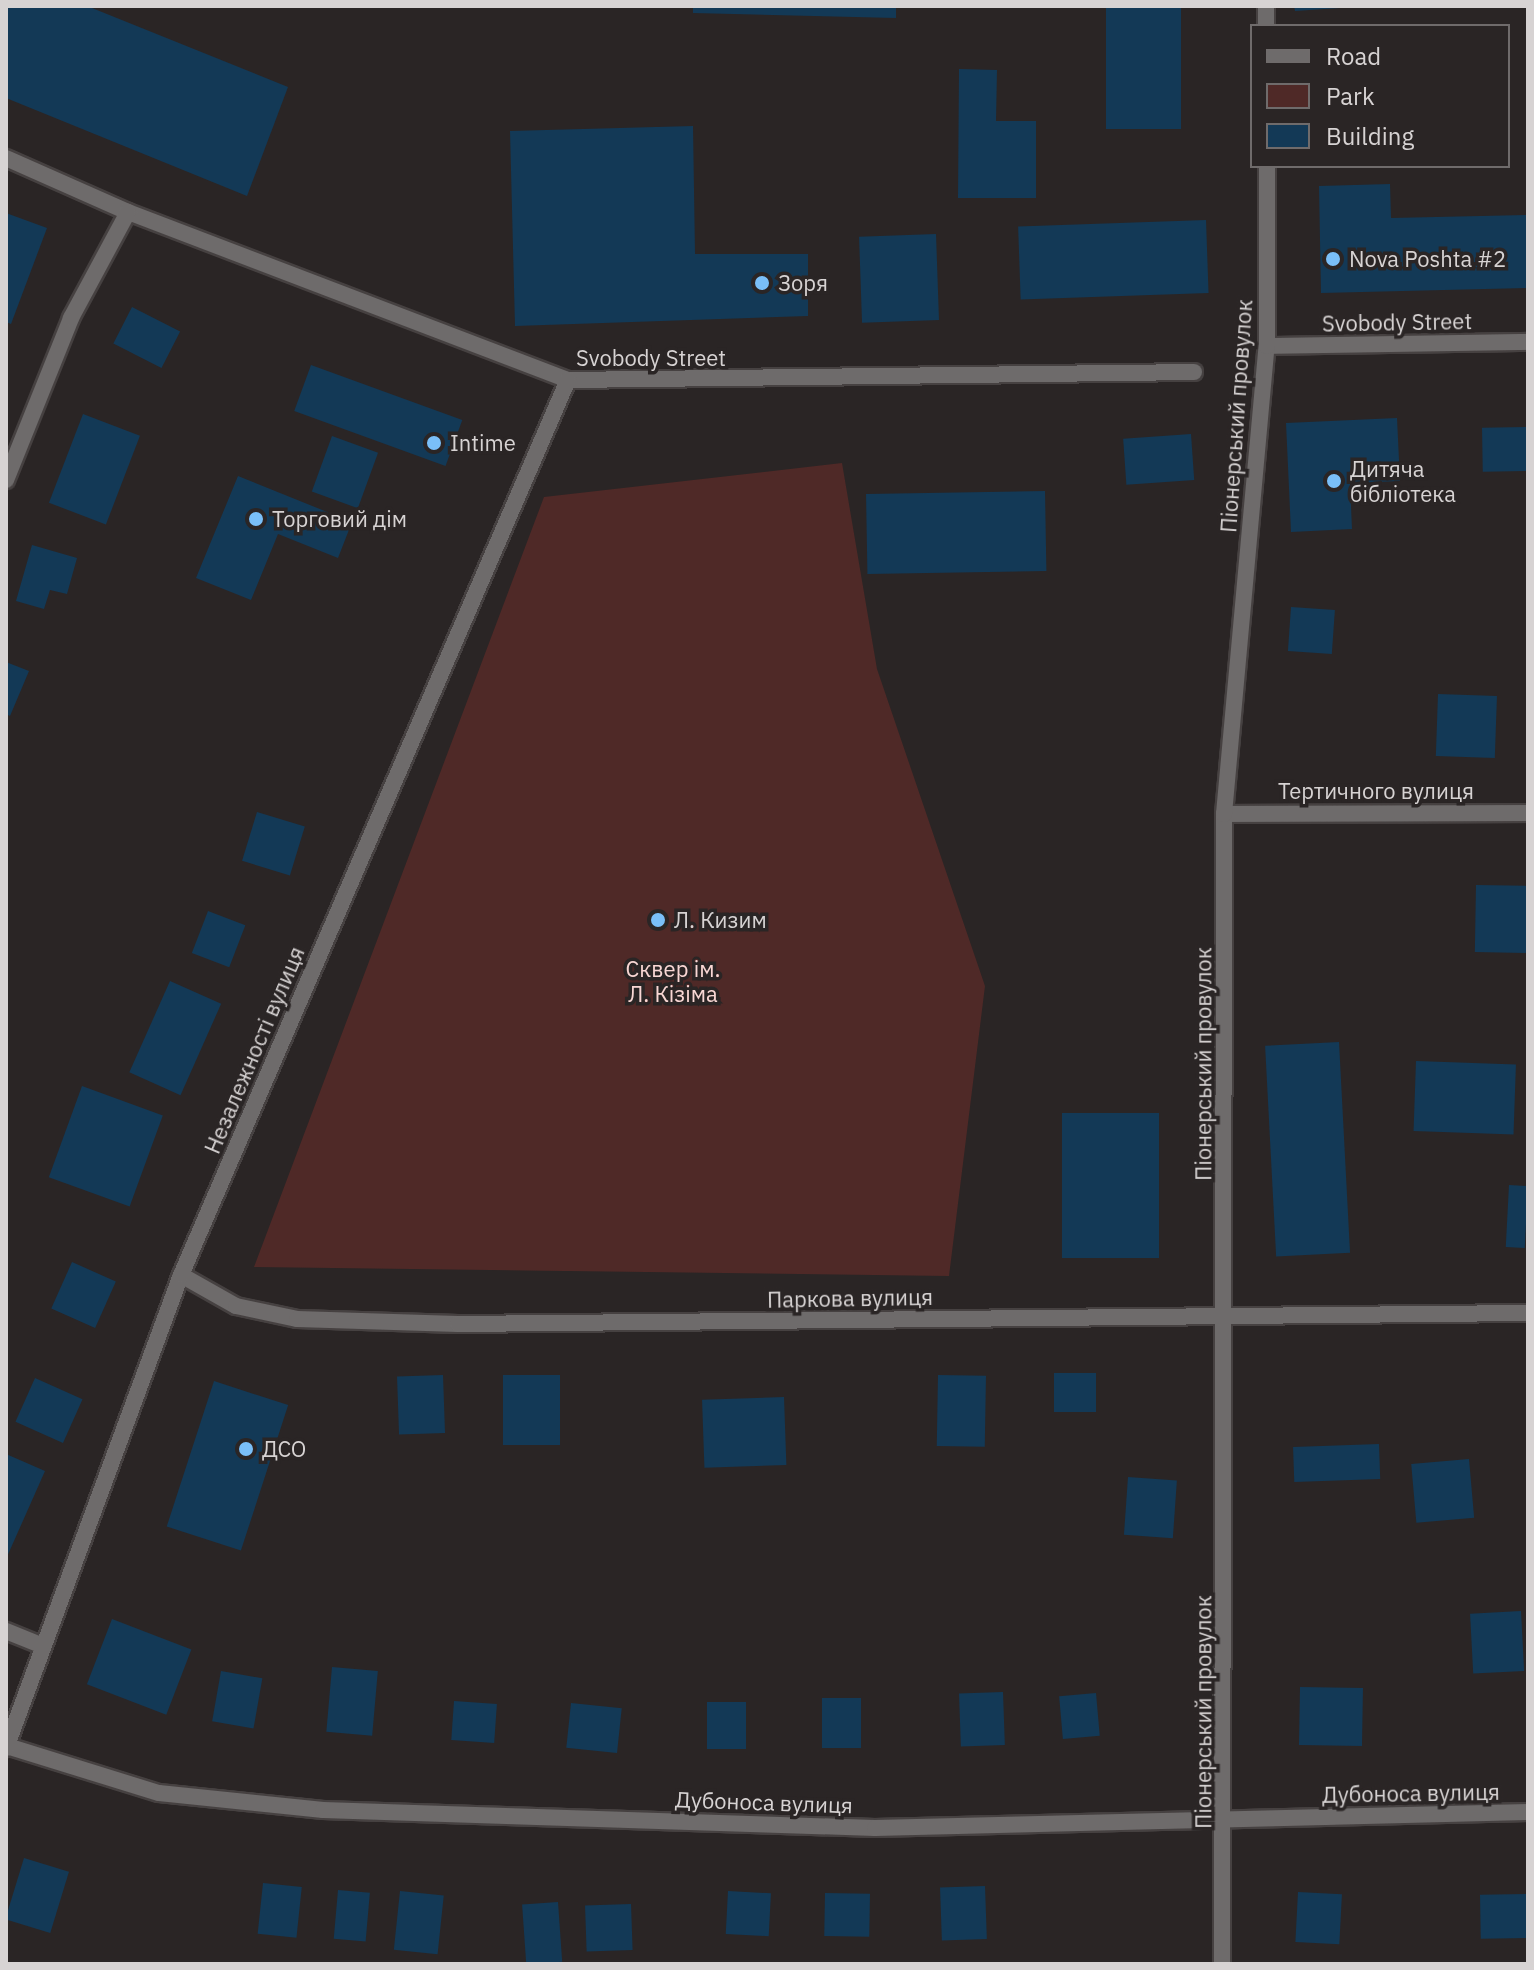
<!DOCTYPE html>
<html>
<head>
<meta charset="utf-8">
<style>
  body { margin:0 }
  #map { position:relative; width:1534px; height:1970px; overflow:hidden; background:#2a2525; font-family:"IBM Plex Sans",sans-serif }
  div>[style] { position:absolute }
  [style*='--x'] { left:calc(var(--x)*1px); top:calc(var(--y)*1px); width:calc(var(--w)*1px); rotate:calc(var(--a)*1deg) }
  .green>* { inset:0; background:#4f2927 }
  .building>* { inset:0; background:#133956; transform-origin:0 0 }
  .roads { filter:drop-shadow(2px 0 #464141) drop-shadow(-2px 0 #464141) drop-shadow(0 2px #464141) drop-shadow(0 -2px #464141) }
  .street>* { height:16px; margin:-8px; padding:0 8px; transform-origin:8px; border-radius:8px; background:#6e6b6b }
  .dots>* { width:22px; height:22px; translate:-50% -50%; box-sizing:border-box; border:4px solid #2a2525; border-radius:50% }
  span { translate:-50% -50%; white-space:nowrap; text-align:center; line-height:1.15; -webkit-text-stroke:7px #2a2525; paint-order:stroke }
  .poi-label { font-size:22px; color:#d7d3d3 }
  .left { translate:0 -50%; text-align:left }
  .street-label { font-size:22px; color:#d7d3d3 }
  .park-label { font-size:22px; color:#f9d7d4 }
  .frame { position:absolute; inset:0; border:8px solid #d7d3d3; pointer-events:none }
  .legend { position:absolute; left:1250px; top:24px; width:260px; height:144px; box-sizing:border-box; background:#2a2525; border:2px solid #6f6b6b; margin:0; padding:10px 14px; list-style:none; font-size:24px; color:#d7d3d3 }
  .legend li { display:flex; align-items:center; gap:16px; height:40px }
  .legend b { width:40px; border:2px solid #6f6b6b }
</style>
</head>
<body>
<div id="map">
  <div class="green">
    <i style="clip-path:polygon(842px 463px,877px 669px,985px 986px,949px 1276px,254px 1267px,544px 497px)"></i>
  </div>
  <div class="building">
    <i style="clip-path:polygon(6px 6px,87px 6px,288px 87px,247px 196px,6px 98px)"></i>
    <i style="clip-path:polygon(693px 6px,896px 6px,896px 18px,693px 13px)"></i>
    <i style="left:1106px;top:6px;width:75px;height:123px"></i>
    <i style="clip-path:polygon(1294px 6px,1340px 6px,1340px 8px,1295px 11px)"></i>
    <i style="clip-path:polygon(959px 69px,997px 70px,996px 121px,1036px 121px,1036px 198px,958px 198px)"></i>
    <i style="clip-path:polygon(693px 126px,695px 254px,808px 254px,808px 316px,515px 326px,510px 131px)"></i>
    <i style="clip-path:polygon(1390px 184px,1391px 218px,1528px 215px,1528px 288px,1321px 293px,1319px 186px)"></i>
    <i style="clip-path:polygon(6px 213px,47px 228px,11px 324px,6px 322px)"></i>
    <i style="left:1206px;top:220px;width:73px;height:188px;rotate:88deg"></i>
    <i style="left:936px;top:234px;width:86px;height:77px;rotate:88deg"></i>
    <i style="left:132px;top:307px;width:54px;height:41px;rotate:27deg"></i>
    <i style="left:311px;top:365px;width:161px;height:49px;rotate:20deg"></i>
    <i style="left:83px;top:414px;width:61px;height:95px;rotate:21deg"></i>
    <i style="clip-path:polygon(1397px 418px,1400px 481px,1350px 483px,1352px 529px,1291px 532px,1286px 423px)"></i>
    <i style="left:1527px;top:427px;width:44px;height:45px;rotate:89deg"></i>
    <i style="left:1191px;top:434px;width:46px;height:68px;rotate:86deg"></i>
    <i style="left:332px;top:436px;width:49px;height:59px;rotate:20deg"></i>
    <i style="clip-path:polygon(238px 476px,352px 522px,338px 558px,278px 534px,251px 600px,196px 578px)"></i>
    <i style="left:1045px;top:491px;width:80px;height:179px;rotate:89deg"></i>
    <i style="clip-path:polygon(32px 545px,77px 558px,67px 594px,50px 590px,44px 609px,16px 601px)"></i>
    <i style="left:1291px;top:607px;width:44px;height:44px;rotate:4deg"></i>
    <i style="clip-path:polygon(6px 662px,29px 671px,10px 716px,6px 714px)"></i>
    <i style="left:1438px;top:694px;width:59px;height:62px;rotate:2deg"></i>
    <i style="left:257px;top:812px;width:50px;height:51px;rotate:17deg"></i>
    <i style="left:1476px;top:885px;width:52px;height:67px;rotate:1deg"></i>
    <i style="left:208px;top:911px;width:40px;height:45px;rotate:21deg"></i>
    <i style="left:170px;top:981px;width:56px;height:100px;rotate:24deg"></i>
    <i style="left:1339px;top:1042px;width:211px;height:74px;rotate:87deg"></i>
    <i style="left:1416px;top:1061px;width:100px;height:70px;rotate:2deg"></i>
    <i style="left:82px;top:1086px;width:86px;height:97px;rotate:20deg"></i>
    <i style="left:1062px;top:1113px;width:97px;height:145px"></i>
    <i style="left:1509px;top:1185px;width:19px;height:62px;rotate:3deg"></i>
    <i style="left:72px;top:1262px;width:48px;height:51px;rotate:24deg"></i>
    <i style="left:1054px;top:1373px;width:42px;height:39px"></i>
    <i style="left:443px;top:1375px;width:58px;height:46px;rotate:88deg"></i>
    <i style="left:503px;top:1375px;width:57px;height:70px"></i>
    <i style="left:938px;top:1375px;width:48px;height:71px;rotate:1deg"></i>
    <i style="left:35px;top:1378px;width:52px;height:48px;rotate:24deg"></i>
    <i style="left:214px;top:1381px;width:78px;height:153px;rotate:18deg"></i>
    <i style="left:784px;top:1397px;width:68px;height:82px;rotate:88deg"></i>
    <i style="left:1379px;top:1444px;width:35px;height:86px;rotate:88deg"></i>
    <i style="clip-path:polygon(6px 1454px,45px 1471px,6px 1559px)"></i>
    <i style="left:1469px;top:1459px;width:59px;height:58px;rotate:85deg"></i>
    <i style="left:1128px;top:1477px;width:49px;height:58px;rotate:4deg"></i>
    <i style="left:1521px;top:1611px;width:60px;height:51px;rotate:87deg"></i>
    <i style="left:112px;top:1619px;width:85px;height:70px;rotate:21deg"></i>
    <i style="left:332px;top:1667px;width:46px;height:65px;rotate:5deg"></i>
    <i style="left:221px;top:1671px;width:42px;height:51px;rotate:10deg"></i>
    <i style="left:1300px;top:1687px;width:63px;height:58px;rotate:1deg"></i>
    <i style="left:1003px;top:1692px;width:53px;height:44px;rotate:88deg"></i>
    <i style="left:1096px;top:1693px;width:43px;height:37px;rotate:85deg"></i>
    <i style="left:822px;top:1698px;width:39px;height:50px"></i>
    <i style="left:454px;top:1701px;width:43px;height:39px;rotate:4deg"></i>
    <i style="left:707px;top:1702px;width:39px;height:47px"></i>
    <i style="left:571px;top:1703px;width:51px;height:45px;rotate:6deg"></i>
    <i style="left:24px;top:1858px;width:47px;height:64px;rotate:17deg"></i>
    <i style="left:263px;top:1883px;width:39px;height:51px;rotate:6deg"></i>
    <i style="left:985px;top:1886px;width:53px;height:45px;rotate:88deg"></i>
    <i style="left:338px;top:1890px;width:32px;height:49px;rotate:5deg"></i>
    <i style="left:400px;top:1891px;width:44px;height:59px;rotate:6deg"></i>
    <i style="left:728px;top:1891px;width:43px;height:43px;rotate:3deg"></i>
    <i style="left:1298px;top:1892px;width:44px;height:50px;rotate:3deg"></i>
    <i style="left:825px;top:1893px;width:45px;height:43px;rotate:1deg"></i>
    <i style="left:1526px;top:1894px;width:44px;height:46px;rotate:89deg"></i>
    <i style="left:558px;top:1902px;width:60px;height:36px;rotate:86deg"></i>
    <i style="left:631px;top:1904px;width:46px;height:46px;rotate:88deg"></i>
  </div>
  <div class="roads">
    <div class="street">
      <i style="--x:1266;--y:6;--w:20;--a:90"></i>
      <i style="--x:6;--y:158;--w:133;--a:23.9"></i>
      <i style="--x:128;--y:212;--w:471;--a:20.9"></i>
      <i style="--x:568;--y:380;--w:626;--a:-0.73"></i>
      <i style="--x:1267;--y:346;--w:261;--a:-0.9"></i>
      <i style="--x:6;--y:480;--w:175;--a:-68.1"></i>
      <i style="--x:71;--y:318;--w:120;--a:-61.7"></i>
      <i style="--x:1224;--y:814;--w:304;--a:-0.2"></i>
      <i style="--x:181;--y:1275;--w:63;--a:29.4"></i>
      <i style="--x:236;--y:1306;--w:62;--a:12"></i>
      <i style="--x:297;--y:1319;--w:161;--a:1.8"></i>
      <i style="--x:458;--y:1324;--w:1070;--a:-0.59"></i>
      <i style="--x:6;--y:1631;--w:37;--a:22"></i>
      <i style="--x:7;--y:1746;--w:159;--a:17.2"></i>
      <i style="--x:159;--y:1793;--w:165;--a:5.9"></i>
      <i style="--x:323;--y:1810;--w:552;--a:1.87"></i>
      <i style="--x:875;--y:1828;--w:653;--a:-1.4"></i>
      <i style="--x:6;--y:1748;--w:504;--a:-69.7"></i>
      <i style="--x:181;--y:1275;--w:975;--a:-66.62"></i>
      <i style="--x:1222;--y:1964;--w:1150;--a:-89.9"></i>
      <i style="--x:1224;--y:814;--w:470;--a:-84.8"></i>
      <i style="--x:1267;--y:346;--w:180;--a:-90"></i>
    </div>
  </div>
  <div class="dots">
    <i style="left:1333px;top:259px;background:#7abff8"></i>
    <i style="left:762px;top:283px;background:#7abff8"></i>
    <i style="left:434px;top:443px;background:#7abff8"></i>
    <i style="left:1334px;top:481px;background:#7abff8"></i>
    <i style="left:256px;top:519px;background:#7abff8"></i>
    <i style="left:658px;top:920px;background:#7abff8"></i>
    <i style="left:246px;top:1449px;background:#7abff8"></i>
  </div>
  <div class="poi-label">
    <span class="left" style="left:1349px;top:259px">Nova Poshta #2</span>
    <span class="left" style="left:778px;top:283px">Зоря</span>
    <span class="left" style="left:450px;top:443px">Intime</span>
    <span class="left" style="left:1350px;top:481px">Дитяча<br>бібліотека</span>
    <span class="left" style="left:272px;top:519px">Торговий дім</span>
    <span class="left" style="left:674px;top:920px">Л. Кизим</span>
    <span class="left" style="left:262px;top:1449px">ДСО</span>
  </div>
  <div class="street-label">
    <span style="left:1397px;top:322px;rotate:-1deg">Svobody Street</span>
    <span style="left:651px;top:358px">Svobody Street</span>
    <span style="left:1236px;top:416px;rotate:-86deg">Піонерський провулок</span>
    <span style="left:1376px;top:791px">Тертичного вулиця</span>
    <span style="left:254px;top:1050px;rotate:-67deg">Незалежності вулиця</span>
    <span style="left:1203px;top:1064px;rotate:-90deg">Піонерський провулок</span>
    <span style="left:850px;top:1298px;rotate:-1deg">Паркова вулиця</span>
    <span style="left:1203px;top:1712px;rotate:-90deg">Піонерський провулок</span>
    <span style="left:1411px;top:1793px;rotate:-1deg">Дубоноса вулиця</span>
    <span style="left:764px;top:1802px;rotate:2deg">Дубоноса вулиця</span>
  </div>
  <div class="park-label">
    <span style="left:673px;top:981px">Сквер ім.<br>Л. Кізіма</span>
  </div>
  <div class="frame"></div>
  <ul class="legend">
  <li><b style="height:10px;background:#6e6b6b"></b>Road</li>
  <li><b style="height:22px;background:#4f2927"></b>Park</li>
  <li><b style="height:22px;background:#133956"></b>Building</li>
  </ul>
</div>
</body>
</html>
